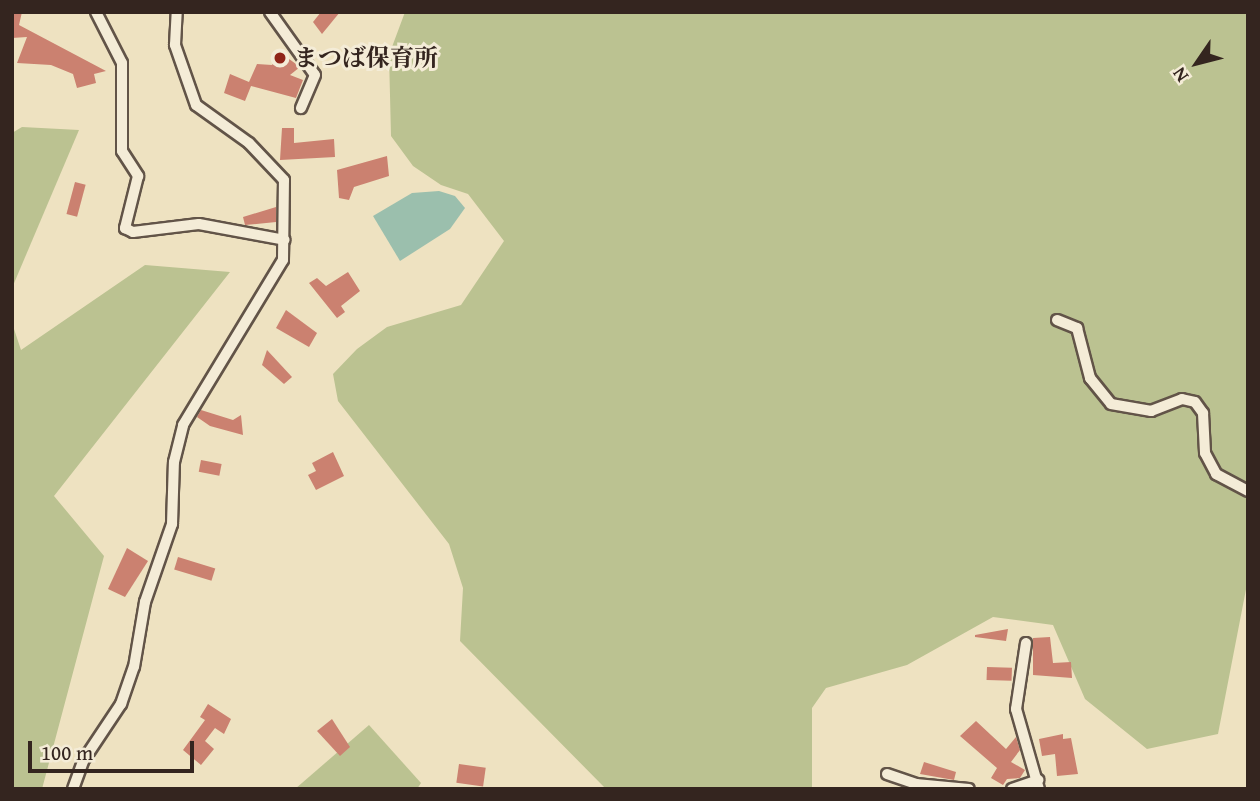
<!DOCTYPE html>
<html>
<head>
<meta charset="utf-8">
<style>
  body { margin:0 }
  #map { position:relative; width:1260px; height:801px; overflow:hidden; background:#eee2c1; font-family:"Gentium Book Plus","Noto Serif JP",serif }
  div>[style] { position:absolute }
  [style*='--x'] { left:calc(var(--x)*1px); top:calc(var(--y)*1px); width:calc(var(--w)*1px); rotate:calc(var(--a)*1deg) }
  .green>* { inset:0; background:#bbc291 }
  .water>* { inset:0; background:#9bbfad }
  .building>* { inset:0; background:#cb8170; transform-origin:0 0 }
  .roads { filter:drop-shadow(2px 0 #625448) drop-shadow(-2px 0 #625448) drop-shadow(0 2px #625448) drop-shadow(0 -2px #625448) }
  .street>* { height:10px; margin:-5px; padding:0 5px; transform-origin:5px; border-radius:5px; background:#f4ecd7 }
  .dots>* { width:19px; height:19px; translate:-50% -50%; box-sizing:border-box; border:4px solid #f4ecd7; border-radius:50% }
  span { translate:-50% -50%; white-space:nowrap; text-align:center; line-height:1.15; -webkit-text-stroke:6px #f4ecd7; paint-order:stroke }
  .poi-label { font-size:24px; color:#34251f; font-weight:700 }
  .left { translate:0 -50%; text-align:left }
  .frame { position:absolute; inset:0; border:14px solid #34251f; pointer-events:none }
  .north { position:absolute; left:1162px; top:28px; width:70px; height:70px; -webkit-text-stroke:5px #f4ecd7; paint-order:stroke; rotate:235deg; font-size:19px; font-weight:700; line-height:28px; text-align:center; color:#34251f }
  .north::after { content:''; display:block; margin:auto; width:24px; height:32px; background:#34251f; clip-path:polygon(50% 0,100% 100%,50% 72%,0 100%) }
  .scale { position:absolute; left:28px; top:741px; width:166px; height:32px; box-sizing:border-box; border:4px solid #34251f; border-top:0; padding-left:9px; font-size:21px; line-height:24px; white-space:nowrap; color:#34251f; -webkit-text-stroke:5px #f4ecd7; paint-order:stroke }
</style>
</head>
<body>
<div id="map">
  <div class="green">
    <i style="clip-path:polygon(405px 12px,1248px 12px,1248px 579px,1218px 734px,1147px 749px,1085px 699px,1053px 625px,993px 617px,907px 665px,826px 688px,812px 708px,812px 789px,606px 789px,460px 641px,463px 588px,449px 544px,338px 401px,333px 374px,357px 349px,387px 327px,461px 305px,504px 241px,468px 194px,441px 185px,413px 166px,391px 136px,389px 55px)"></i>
    <i style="clip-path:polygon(22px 127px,79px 130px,12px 288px,12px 133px)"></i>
    <i style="clip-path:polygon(145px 265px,230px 272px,54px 496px,104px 556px,42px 789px,12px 789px,12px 323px,21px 350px)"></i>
    <i style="clip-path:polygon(369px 725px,421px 783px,417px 789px,295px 789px)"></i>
  </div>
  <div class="water">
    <i style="clip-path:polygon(439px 191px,455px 196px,465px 208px,450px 229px,400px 261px,373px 216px,412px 193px)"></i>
  </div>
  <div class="building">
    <i style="clip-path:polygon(12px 12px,22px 12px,19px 25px,106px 71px,94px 74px,96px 83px,77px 88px,73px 74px,51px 65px,17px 63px,27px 37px,12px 38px)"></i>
    <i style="clip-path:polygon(321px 12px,340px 12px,322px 34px,313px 22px)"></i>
    <i style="clip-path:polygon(281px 53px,300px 67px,290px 75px,303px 80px,296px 98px,251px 86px,245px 101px,224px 93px,230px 74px,249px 82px,257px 64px,272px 65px)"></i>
    <i style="clip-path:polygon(282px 128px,294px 128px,294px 143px,334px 139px,335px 157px,280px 160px)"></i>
    <i style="clip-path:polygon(387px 156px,389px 176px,354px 187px,349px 200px,339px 198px,337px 170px)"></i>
    <i style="left:75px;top:182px;width:11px;height:33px;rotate:15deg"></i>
    <i style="clip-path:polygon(276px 207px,276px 222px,245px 225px,243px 217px)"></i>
    <i style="clip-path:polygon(348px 272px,360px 291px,341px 306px,345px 312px,337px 318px,309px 283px,317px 278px,326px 286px)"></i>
    <i style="clip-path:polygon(286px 310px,317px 333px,309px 347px,276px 328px)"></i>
    <i style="clip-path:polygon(267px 350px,292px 377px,284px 384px,262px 365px)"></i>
    <i style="clip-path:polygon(201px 410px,233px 420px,241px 415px,243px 435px,210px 426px,197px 417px)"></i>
    <i style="clip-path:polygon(333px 452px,344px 476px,316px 490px,308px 475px,316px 471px,312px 463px)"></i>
    <i style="left:201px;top:460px;width:21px;height:12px;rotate:11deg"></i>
    <i style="clip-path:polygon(127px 548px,148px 561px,125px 597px,108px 589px)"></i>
    <i style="left:178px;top:557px;width:39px;height:13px;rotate:17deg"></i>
    <i style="clip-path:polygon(1008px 629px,1006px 641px,975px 637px,975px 635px)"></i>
    <i style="clip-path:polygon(1050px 637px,1053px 663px,1071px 662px,1072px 678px,1033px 675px,1033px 638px)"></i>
    <i style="left:987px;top:667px;width:25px;height:13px;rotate:2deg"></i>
    <i style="clip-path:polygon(208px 704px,231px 719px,224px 734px,215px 728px,205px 741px,214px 749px,201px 765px,183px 750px,205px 720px,200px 717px)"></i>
    <i style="clip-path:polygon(332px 719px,350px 747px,340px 756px,317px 731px)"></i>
    <i style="clip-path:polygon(976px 721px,1006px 749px,1016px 737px,1020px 750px,1011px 762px,1025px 770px,1020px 778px,1007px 779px,1003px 785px,991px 778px,997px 768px,960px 736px)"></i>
    <i style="clip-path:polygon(1063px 734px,1063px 739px,1071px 738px,1078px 774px,1057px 776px,1055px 754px,1042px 756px,1039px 739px)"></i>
    <i style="clip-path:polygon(924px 762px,956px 772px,954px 780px,920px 774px)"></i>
    <i style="left:459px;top:764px;width:27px;height:19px;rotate:8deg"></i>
  </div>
  <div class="roads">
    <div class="street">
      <i style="--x:96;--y:12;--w:57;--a:63"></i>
      <i style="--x:122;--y:63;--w:88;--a:90"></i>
      <i style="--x:122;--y:151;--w:30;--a:57"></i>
      <i style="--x:138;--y:176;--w:54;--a:104"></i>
      <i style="--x:125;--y:228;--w:9;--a:27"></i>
      <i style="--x:133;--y:232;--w:66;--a:-6.9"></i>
      <i style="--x:199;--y:224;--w:87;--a:10.5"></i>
      <i style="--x:270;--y:12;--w:77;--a:54.5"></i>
      <i style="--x:315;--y:75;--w:36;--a:113"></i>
      <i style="--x:1057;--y:320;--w:22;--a:22"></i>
      <i style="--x:1077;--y:328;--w:52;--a:75.4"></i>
      <i style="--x:1090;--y:378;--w:33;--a:51"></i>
      <i style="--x:1111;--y:404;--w:41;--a:9.9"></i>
      <i style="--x:1151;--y:411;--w:33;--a:-21"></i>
      <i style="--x:1182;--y:399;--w:13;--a:13"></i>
      <i style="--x:1195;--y:402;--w:14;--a:54"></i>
      <i style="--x:1203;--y:413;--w:40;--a:87.1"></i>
      <i style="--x:1205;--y:453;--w:24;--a:62"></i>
      <i style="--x:1216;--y:474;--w:36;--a:28"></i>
      <i style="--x:1026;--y:643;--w:67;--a:98.6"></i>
      <i style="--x:1016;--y:709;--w:83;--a:74"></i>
      <i style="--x:887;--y:774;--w:31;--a:19"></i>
      <i style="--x:916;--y:784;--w:53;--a:5.4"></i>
      <i style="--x:73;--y:789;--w:30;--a:-70"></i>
      <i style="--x:83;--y:761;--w:69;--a:-56.3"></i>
      <i style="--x:121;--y:704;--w:39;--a:-71"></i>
      <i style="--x:134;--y:667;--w:66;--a:-80.4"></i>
      <i style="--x:145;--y:602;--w:83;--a:-70.9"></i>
      <i style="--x:172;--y:524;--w:62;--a:-88.2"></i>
      <i style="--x:174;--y:462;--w:38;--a:-76"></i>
      <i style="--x:183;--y:425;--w:193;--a:-58.8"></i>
      <i style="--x:283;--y:260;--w:80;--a:-89.3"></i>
      <i style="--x:284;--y:180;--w:51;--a:-133.4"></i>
      <i style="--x:249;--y:143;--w:65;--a:-144.4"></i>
      <i style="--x:196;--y:105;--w:64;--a:-109.3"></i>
      <i style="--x:175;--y:45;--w:33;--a:-87"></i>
      <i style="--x:1012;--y:789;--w:28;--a:-19"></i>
    </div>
  </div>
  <div class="dots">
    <i style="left:280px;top:58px;background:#8f2418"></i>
  </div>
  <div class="poi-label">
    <span class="left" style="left:294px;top:58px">まつば保育所</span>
  </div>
  <div class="frame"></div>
  <div class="north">N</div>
  <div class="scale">100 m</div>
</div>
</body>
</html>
